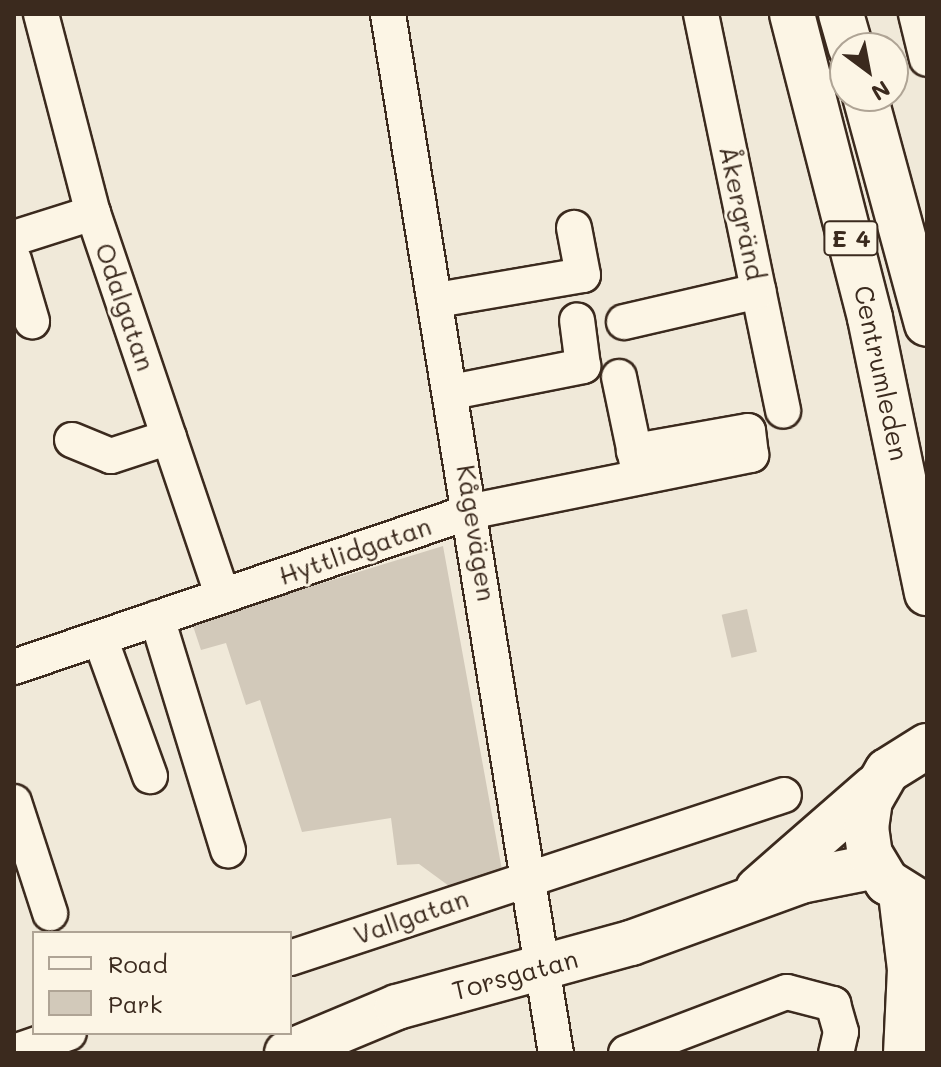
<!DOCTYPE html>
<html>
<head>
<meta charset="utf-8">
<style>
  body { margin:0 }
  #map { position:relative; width:941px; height:1067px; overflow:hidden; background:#f0e9d9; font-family:Mali,sans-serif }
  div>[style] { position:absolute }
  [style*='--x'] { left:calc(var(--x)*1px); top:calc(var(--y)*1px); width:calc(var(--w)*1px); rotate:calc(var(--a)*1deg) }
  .green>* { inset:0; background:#d2c9ba; transform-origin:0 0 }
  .roads { filter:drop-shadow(2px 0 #3b2a1e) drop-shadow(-2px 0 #3b2a1e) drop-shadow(0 2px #3b2a1e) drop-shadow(0 -2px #3b2a1e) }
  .minor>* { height:34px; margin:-17px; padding:0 17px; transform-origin:17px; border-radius:17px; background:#fcf5e5 }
  .major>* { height:44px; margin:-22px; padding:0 22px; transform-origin:22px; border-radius:22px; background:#fcf5e5 }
  .highway>* { height:44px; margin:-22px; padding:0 22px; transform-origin:22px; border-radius:22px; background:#fcf5e5 }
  span { translate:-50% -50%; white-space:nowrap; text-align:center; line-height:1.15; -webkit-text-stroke:6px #fcf5e5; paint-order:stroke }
  .shield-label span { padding:2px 6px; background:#fcf5e5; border:2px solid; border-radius:6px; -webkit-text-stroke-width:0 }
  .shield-label { font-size:24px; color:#3b2a1e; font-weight:700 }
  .street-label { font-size:26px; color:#3b2a1e }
  .frame { position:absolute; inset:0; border:16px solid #3b2a1e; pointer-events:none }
  .legend { position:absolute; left:32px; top:931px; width:260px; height:104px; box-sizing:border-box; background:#fcf5e5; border:2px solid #afa495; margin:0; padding:10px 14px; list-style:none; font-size:24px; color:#3b2a1e }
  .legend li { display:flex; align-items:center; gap:16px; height:40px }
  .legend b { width:40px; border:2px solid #afa495 }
  .north { position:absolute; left:829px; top:32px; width:80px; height:80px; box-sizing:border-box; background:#fcf5e5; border:2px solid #afa495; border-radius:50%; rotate:148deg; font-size:22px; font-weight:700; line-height:32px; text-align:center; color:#3b2a1e }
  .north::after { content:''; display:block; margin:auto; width:28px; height:36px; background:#3b2a1e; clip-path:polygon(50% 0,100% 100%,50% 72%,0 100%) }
</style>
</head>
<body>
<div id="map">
  <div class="green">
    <i style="clip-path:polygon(443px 546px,502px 870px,449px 886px,419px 864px,397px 865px,391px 818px,302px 832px,260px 700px,246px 705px,226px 643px,201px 650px,192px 623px)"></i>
    <i style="left:747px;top:609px;width:44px;height:26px;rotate:77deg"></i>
  </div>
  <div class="roads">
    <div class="minor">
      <i style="--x:41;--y:14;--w:206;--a:75.4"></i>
      <i style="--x:93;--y:213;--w:404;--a:71.3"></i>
      <i style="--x:388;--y:14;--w:1052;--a:80.82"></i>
      <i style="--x:701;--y:14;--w:405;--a:78.3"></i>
      <i style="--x:916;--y:14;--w:46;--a:76.3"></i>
      <i style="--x:14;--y:238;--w:83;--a:-17.6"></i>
      <i style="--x:14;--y:260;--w:64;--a:73.6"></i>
      <i style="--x:437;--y:300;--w:148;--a:-9.7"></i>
      <i style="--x:583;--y:275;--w:48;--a:-100.8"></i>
      <i style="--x:624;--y:322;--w:138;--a:-13"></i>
      <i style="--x:619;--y:377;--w:98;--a:78.2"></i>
      <i style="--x:452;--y:392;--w:134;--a:-11.2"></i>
      <i style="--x:583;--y:366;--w:46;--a:-97.4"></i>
      <i style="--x:72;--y:440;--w:42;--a:22.3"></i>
      <i style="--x:111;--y:456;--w:61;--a:-18.1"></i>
      <i style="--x:157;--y:618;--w:243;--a:73"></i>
      <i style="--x:100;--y:638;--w:147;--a:70.1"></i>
      <i style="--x:14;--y:667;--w:485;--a:-18.8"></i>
      <i style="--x:473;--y:511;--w:284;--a:-11.4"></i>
      <i style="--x:751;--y:455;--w:24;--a:-97"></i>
      <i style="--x:748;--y:431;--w:116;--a:170"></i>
      <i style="--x:14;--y:802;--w:117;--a:72"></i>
      <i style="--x:290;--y:958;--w:520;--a:-18.26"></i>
      <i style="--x:14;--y:1052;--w:58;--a:-19.1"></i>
      <i style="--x:626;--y:1053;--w:172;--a:-20.8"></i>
      <i style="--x:787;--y:992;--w:48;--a:14.6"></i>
      <i style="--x:833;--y:1004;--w:29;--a:74"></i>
      <i style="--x:841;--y:1032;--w:22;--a:103"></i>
    </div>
    <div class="major">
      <i style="--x:758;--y:889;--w:155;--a:-41.1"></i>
      <i style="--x:287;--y:1053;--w:119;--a:-22.7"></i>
      <i style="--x:397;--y:1007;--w:243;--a:-15.3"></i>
      <i style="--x:631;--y:943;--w:181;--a:-20"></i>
      <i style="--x:801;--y:881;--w:76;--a:-11.3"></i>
    </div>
    <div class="highway">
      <i style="--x:792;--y:14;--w:314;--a:75.6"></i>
      <i style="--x:870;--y:318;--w:281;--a:78.3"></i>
      <i style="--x:841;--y:14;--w:35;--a:74"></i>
      <i style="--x:865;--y:96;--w:236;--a:74.8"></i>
      <i style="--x:927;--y:746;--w:47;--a:148"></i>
      <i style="--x:887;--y:771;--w:34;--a:120"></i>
      <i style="--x:870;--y:800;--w:27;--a:98"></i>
      <i style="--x:866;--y:827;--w:27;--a:82"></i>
      <i style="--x:870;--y:854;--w:33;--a:59"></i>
      <i style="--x:887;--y:882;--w:47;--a:32"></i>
      <i style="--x:901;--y:894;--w:76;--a:83.2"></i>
      <i style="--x:910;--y:969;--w:84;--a:92.7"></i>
    </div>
  </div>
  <div class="shield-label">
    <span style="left:851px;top:238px">E 4</span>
  </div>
  <div class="street-label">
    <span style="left:742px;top:213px;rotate:78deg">Åkergränd</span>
    <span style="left:125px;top:307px;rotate:71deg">Odalgatan</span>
    <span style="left:881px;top:373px;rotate:78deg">Centrumleden</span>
    <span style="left:476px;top:533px;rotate:81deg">Kågevägen</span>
    <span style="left:355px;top:551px;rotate:-19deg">Hyttlidgatan</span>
    <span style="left:411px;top:917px;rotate:-19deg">Vallgatan</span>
    <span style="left:515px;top:975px;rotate:-15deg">Torsgatan</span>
  </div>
  <div class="frame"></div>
  <ul class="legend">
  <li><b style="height:10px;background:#fcf5e5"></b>Road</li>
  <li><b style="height:22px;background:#d2c9ba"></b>Park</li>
  </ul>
  <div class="north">N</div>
</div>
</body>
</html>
